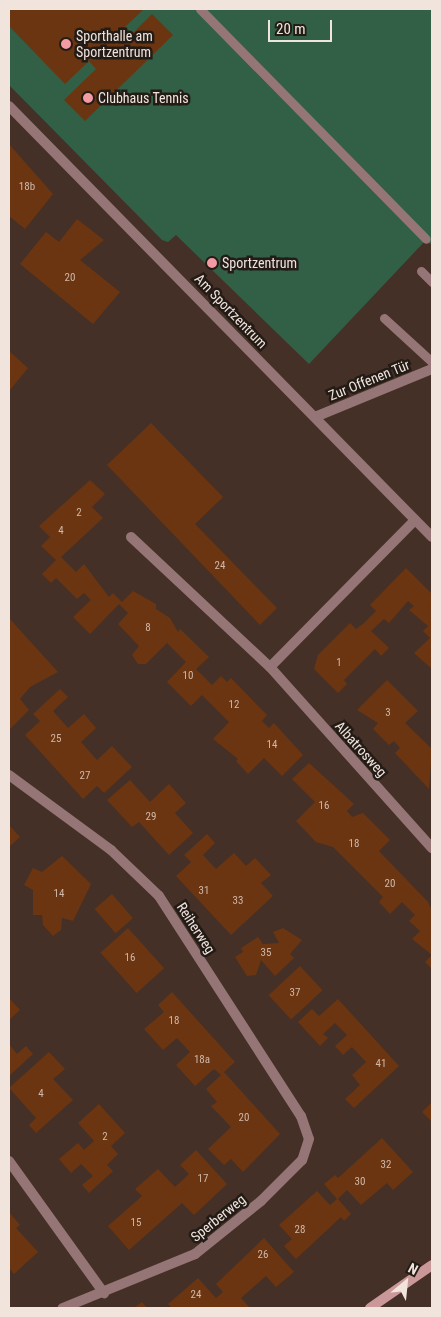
<!DOCTYPE html>
<html>
<head>
<meta charset="utf-8">
<style>
  body { margin:0 }
  #map { position:relative; width:441px; height:1317px; overflow:hidden; background:#443026; font-family:"Roboto Condensed",sans-serif }
  div>[style] { position:absolute }
  [style*='--x'] { left:calc(var(--x)*1px); top:calc(var(--y)*1px); width:calc(var(--w)*1px); rotate:calc(var(--a)*1deg) }
  .green>* { inset:0; background:#316046 }
  .building>* { inset:0; background:#6b3511; transform-origin:0 0 }
  .lane>* { height:9px; margin:-4.5px; padding:0 4.5px; transform-origin:4.5px; border-radius:4.5px; background:#957576 }
  .street>* { height:10px; margin:-5px; padding:0 5px; transform-origin:5px; border-radius:5px; background:#957576 }
  .secondary>* { height:10px; margin:-5px; padding:0 5px; transform-origin:5px; border-radius:5px; background:#cb989a }
  .dots>* { width:14px; height:14px; translate:-50% -50%; box-sizing:border-box; border:2px solid #231b16; border-radius:50% }
  span { translate:-50% -50%; white-space:nowrap; text-align:center; line-height:1.15; -webkit-text-stroke:5px #231b16; paint-order:stroke }
  .number-label { font-size:11px; color:#d0b8aa }
  .number-label span { -webkit-text-stroke-width:0 }
  .poi-label { font-size:14px; color:#f1e4dd }
  .left { translate:0 -50%; text-align:left }
  .street-label { font-size:14px; color:#f1e4dd }
  .frame { position:absolute; inset:0; border:10px solid #f1e4dd; pointer-events:none }
  .north { position:absolute; left:381px; top:1257px; width:50px; height:50px; -webkit-text-stroke:4px #231b16; paint-order:stroke; rotate:28deg; font-size:14px; font-weight:700; line-height:20px; text-align:center; color:#f1e4dd }
  .north::after { content:''; display:block; margin:auto; width:18px; height:22px; background:#f1e4dd; clip-path:polygon(50% 0,100% 100%,50% 72%,0 100%) }
  .scale { position:absolute; left:268px; top:20px; width:64px; height:22px; box-sizing:border-box; border:2px solid #f1e4dd; border-top:0; padding-left:6px; font-size:15px; line-height:18px; white-space:nowrap; color:#f1e4dd; -webkit-text-stroke:4px #231b16; paint-order:stroke }
</style>
</head>
<body>
<div id="map">
  <div class="green">
    <i style="clip-path:polygon(9px 9px,432px 9px,432px 245px,426px 240px,309px 364px,176px 235px,168px 242px,162px 240px,9px 85px)"></i>
  </div>
  <div class="building">
    <i style="clip-path:polygon(9px 9px,144px 9px,125px 27px,132px 34px,152px 14px,173px 35px,85px 121px,64px 100px,96px 69px,89px 61px,65px 84px,9px 26px)"></i>
    <i style="clip-path:polygon(9px 144px,53px 194px,25px 229px,9px 216px)"></i>
    <i style="clip-path:polygon(77px 219px,104px 240px,80px 260px,120px 292px,93px 324px,20px 264px,46px 232px,59px 242px)"></i>
    <i style="clip-path:polygon(9px 351px,28px 368px,10px 390px,9px 389px)"></i>
    <i style="clip-path:polygon(151px 423px,223px 497px,195px 524px,277px 608px,260px 625px,107px 465px)"></i>
    <i style="clip-path:polygon(90px 480px,105px 494px,92px 507px,103px 518px,61px 557px,76px 572px,84px 564px,109px 597px,113px 593px,122px 602px,133px 591px,156px 604px,156px 609px,170px 618px,178px 632px,180px 629px,209px 657px,196px 669px,212px 685px,221px 676px,227px 682px,231px 678px,267px 715px,262px 721px,269px 728px,274px 723px,303px 755px,282px 776px,264px 758px,248px 774px,236px 761px,238px 759px,213px 739px,229px 722px,202px 695px,191px 706px,167px 682px,186px 662px,167px 643px,146px 664px,138px 664px,132px 655px,139px 646px,118px 624px,128px 613px,119px 604px,90px 634px,73px 617px,91px 600px,84px 593px,77px 599px,56px 578px,51px 583px,42px 574px,56px 560px,41px 546px,50px 537px,39px 526px)"></i>
    <i style="clip-path:polygon(406px 568px,432px 594px,432px 669px,414px 653px,430px 638px,423px 631px,428px 626px,409px 610px,414px 606px,408px 601px,389px 623px,384px 619px,371px 631px,389px 648px,381px 656px,375px 649px,344px 680px,347px 684px,338px 693px,314px 669px,318px 655px,350px 623px,356px 629px,364px 623px,376px 611px,370px 605px)"></i>
    <i style="clip-path:polygon(9px 618px,58px 672px,30px 687px,20px 699px,29px 710px,9px 730px)"></i>
    <i style="clip-path:polygon(387px 680px,418px 711px,405px 723px,432px 749px,429px 789px,395px 753px,400px 748px,394px 741px,389px 745px,373px 729px,378px 723px,357px 710px)"></i>
    <i style="clip-path:polygon(60px 689px,68px 697px,53px 711px,68px 728px,84px 714px,96px 728px,81px 742px,97px 760px,112px 746px,132px 767px,104px 793px,97px 786px,83px 799px,25px 735px,40px 721px,33px 714px)"></i>
    <i style="clip-path:polygon(309px 763px,354px 804px,347px 811px,352px 817px,363px 813px,390px 840px,379px 851px,428px 902px,432px 911px,432px 969px,425px 962px,432px 955px,412px 939px,420px 931px,409px 921px,415px 915px,402px 902px,390px 914px,379px 902px,383px 897px,333px 847px,316px 842px,296px 821px,315px 802px,292px 779px)"></i>
    <i style="clip-path:polygon(130px 780px,150px 802px,169px 784px,186px 803px,175px 813px,193px 833px,169px 855px,139px 822px,132px 827px,107px 800px)"></i>
    <i style="clip-path:polygon(9px 825px,20px 837px,9px 847px)"></i>
    <i style="clip-path:polygon(207px 834px,215px 843px,203px 855px,216px 869px,234px 853px,246px 866px,255px 858px,271px 875px,261px 883px,273px 896px,231px 935px,176px 876px,191px 862px,184px 855px)"></i>
    <i style="clip-path:polygon(62px 856px,91px 884px,73px 921px,62px 918px,61px 930px,53px 936px,43px 925px,42px 915px,33px 915px,33px 890px,24px 885px,33px 868px,42px 872px)"></i>
    <i style="left:112px;top:894px;width:32px;height:23px;rotate:49deg"></i>
    <i style="left:128px;top:928px;width:54px;height:37px;rotate:48deg"></i>
    <i style="clip-path:polygon(283px 928px,302px 940px,290px 954px,294px 958px,275px 976px,261px 960px,256px 975px,247px 976px,235px 957px,243px 952px,241px 948px,258px 937px,263px 944px,279px 943px,273px 932px)"></i>
    <i style="left:300px;top:966px;width:33px;height:43px;rotate:47deg"></i>
    <i style="clip-path:polygon(172px 992px,235px 1062px,224px 1072px,280px 1134px,243px 1172px,231px 1159px,224px 1165px,208px 1149px,231px 1127px,211px 1106px,217px 1102px,206px 1089px,221px 1075px,214px 1069px,195px 1086px,176px 1065px,190px 1052px,177px 1038px,163px 1050px,144px 1029px,164px 1012px,158px 1005px)"></i>
    <i style="clip-path:polygon(9px 998px,20px 1010px,9px 1020px)"></i>
    <i style="clip-path:polygon(338px 999px,399px 1066px,354px 1108px,345px 1099px,360px 1085px,352px 1075px,366px 1062px,352px 1047px,343px 1055px,335px 1046px,347px 1035px,335px 1023px,323px 1034px,328px 1038px,320px 1046px,298px 1022px,312px 1009px,319px 1016px)"></i>
    <i style="clip-path:polygon(9px 1044px,17px 1054px,26px 1046px,33px 1054px,9px 1076px)"></i>
    <i style="clip-path:polygon(49px 1052px,65px 1069px,53px 1079px,73px 1100px,36px 1133px,29px 1125px,36px 1118px,9px 1088px)"></i>
    <i style="clip-path:polygon(432px 1102px,432px 1122px,422px 1112px)"></i>
    <i style="clip-path:polygon(99px 1104px,125px 1133px,111px 1146px,118px 1154px,107px 1165px,113px 1171px,89px 1193px,82px 1185px,93px 1176px,81px 1164px,71px 1173px,59px 1159px,78px 1143px,84px 1150px,94px 1141px,78px 1123px)"></i>
    <i style="clip-path:polygon(382px 1138px,413px 1172px,393px 1190px,387px 1183px,361px 1205px,347px 1190px,338px 1199px,351px 1214px,344px 1221px,341px 1217px,296px 1259px,284px 1246px,292px 1239px,279px 1225px,317px 1191px,330px 1205px,337px 1199px,324px 1184px,335px 1175px,338px 1178px)"></i>
    <i style="clip-path:polygon(196px 1150px,227px 1184px,194px 1215px,182px 1203px,129px 1250px,108px 1226px,142px 1196px,135px 1189px,158px 1169px,175px 1187px,189px 1174px,180px 1165px)"></i>
    <i style="clip-path:polygon(9px 1212px,20px 1225px,16px 1228px,38px 1252px,14px 1274px,9px 1268px)"></i>
    <i style="clip-path:polygon(264px 1238px,294px 1272px,276px 1287px,266px 1276px,241px 1298px,250px 1308px,172px 1308px,168px 1304px,198px 1278px,216px 1298px,223px 1292px,216px 1284px)"></i>
    <i style="clip-path:polygon(142px 1302px,147px 1308px,134px 1308px)"></i>
  </div>
  <div class="lane">
    <i style="--x:200;--y:9;--w:322;--a:45.5"></i>
    <i style="--x:421;--y:271;--w:16;--a:45"></i>
    <i style="--x:384;--y:318;--w:65;--a:42.5"></i>
  </div>
  <div class="street">
    <i style="--x:9;--y:106;--w:604;--a:45.54"></i>
    <i style="--x:315;--y:417;--w:126;--a:-22.3"></i>
    <i style="--x:415;--y:520;--w:206;--a:134.6"></i>
    <i style="--x:270;--y:667;--w:243;--a:48.2"></i>
    <i style="--x:131;--y:537;--w:190;--a:43.1"></i>
    <i style="--x:9;--y:775;--w:127;--a:36.3"></i>
    <i style="--x:111;--y:850;--w:66;--a:43.8"></i>
    <i style="--x:159;--y:896;--w:262;--a:57.2"></i>
    <i style="--x:301;--y:1116;--w:24;--a:71"></i>
    <i style="--x:309;--y:1139;--w:22;--a:108"></i>
    <i style="--x:302;--y:1160;--w:58;--a:135"></i>
    <i style="--x:261;--y:1201;--w:85;--a:141.2"></i>
    <i style="--x:195;--y:1254;--w:143;--a:157.8"></i>
    <i style="--x:9;--y:1161;--w:163;--a:54.3"></i>
  </div>
  <div class="secondary">
    <i style="--x:370;--y:1308;--w:75;--a:-34.7"></i>
  </div>
  <div class="dots">
    <i style="left:66px;top:44px;background:#f49aa3"></i>
    <i style="left:88px;top:98px;background:#f49aa3"></i>
    <i style="left:212px;top:263px;background:#f49aa3"></i>
  </div>
  <div class="number-label">
    <span style="left:27px;top:187px">18b</span>
    <span style="left:70px;top:278px">20</span>
    <span style="left:79px;top:513px">2</span>
    <span style="left:61px;top:531px">4</span>
    <span style="left:220px;top:566px">24</span>
    <span style="left:148px;top:628px">8</span>
    <span style="left:339px;top:663px">1</span>
    <span style="left:188px;top:676px">10</span>
    <span style="left:234px;top:705px">12</span>
    <span style="left:388px;top:713px">3</span>
    <span style="left:56px;top:739px">25</span>
    <span style="left:272px;top:745px">14</span>
    <span style="left:85px;top:776px">27</span>
    <span style="left:324px;top:806px">16</span>
    <span style="left:151px;top:817px">29</span>
    <span style="left:354px;top:844px">18</span>
    <span style="left:390px;top:884px">20</span>
    <span style="left:204px;top:891px">31</span>
    <span style="left:59px;top:894px">14</span>
    <span style="left:238px;top:901px">33</span>
    <span style="left:266px;top:953px">35</span>
    <span style="left:130px;top:958px">16</span>
    <span style="left:295px;top:993px">37</span>
    <span style="left:174px;top:1021px">18</span>
    <span style="left:202px;top:1060px">18a</span>
    <span style="left:381px;top:1064px">41</span>
    <span style="left:41px;top:1094px">4</span>
    <span style="left:244px;top:1118px">20</span>
    <span style="left:105px;top:1137px">2</span>
    <span style="left:386px;top:1165px">32</span>
    <span style="left:203px;top:1179px">17</span>
    <span style="left:360px;top:1182px">30</span>
    <span style="left:136px;top:1223px">15</span>
    <span style="left:300px;top:1230px">28</span>
    <span style="left:263px;top:1255px">26</span>
    <span style="left:196px;top:1295px">24</span>
  </div>
  <div class="poi-label">
    <span class="left" style="left:76px;top:44px">Sporthalle am<br>Sportzentrum</span>
    <span class="left" style="left:98px;top:98px">Clubhaus Tennis</span>
    <span class="left" style="left:222px;top:263px">Sportzentrum</span>
  </div>
  <div class="street-label">
    <span style="left:231px;top:311px;rotate:46deg">Am Sportzentrum</span>
    <span style="left:369px;top:380px;rotate:-22deg">Zur Offenen Tür</span>
    <span style="left:361px;top:749px;rotate:48deg">Albatrosweg</span>
    <span style="left:196px;top:928px;rotate:57deg">Reiherweg</span>
    <span style="left:218px;top:1218px;rotate:-39deg">Sperberweg</span>
  </div>
  <div class="frame"></div>
  <div class="north">N</div>
  <div class="scale">20 m</div>
</div>
</body>
</html>
